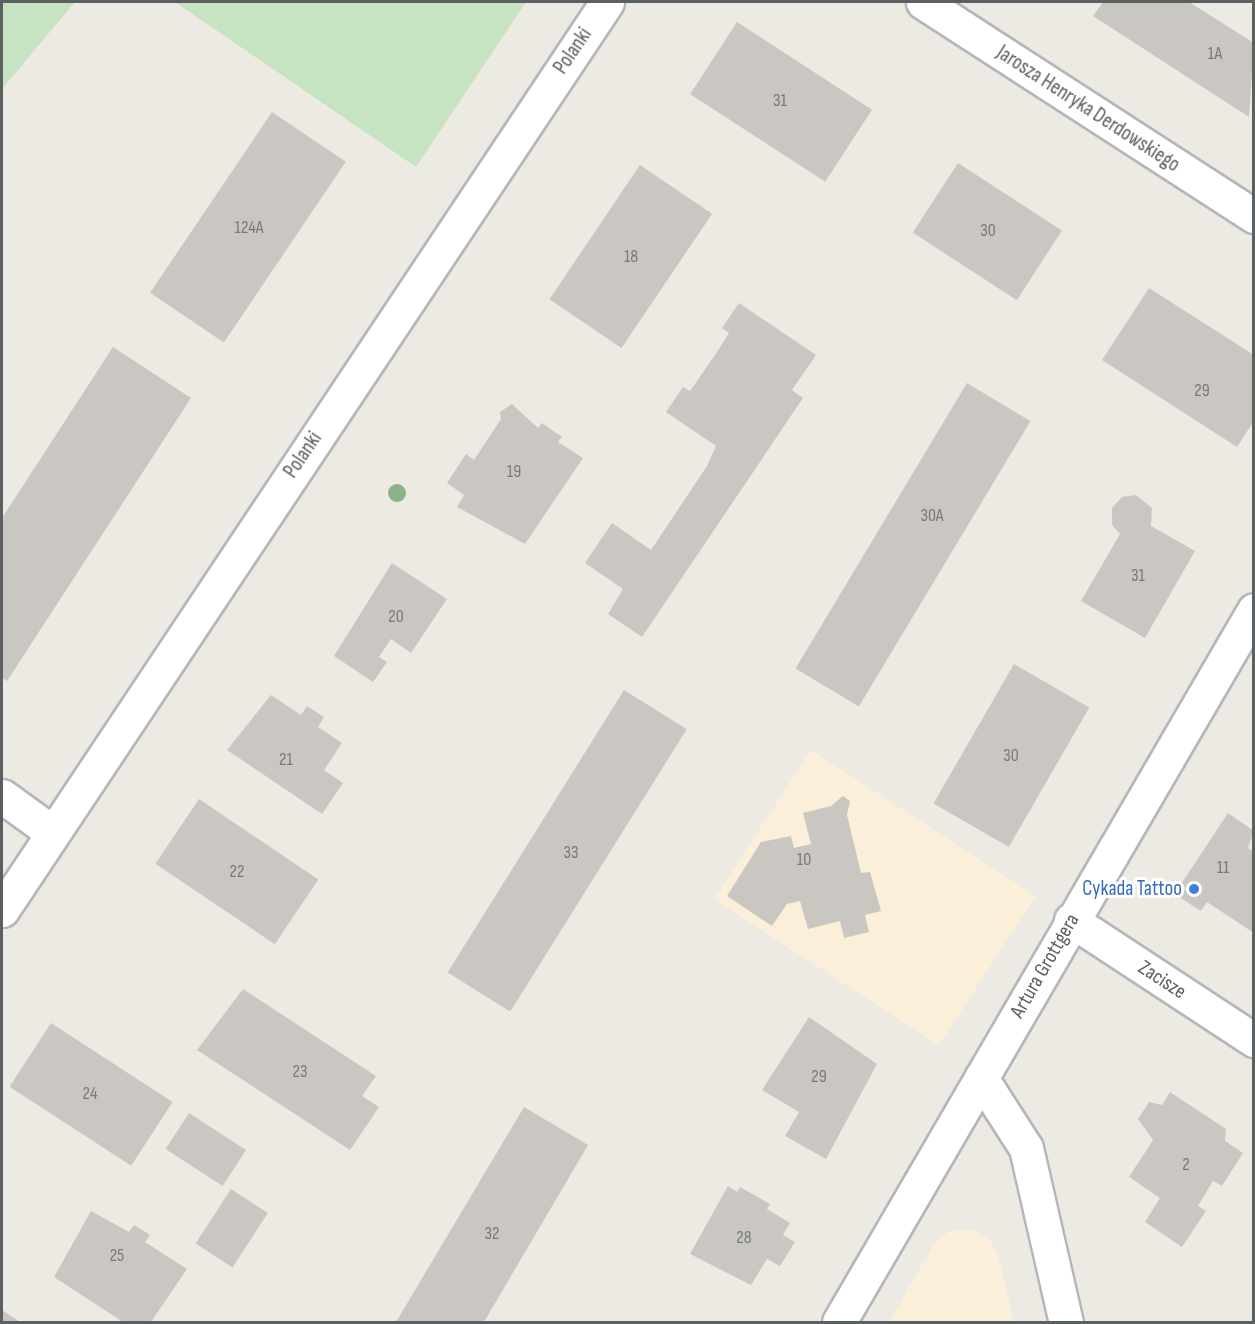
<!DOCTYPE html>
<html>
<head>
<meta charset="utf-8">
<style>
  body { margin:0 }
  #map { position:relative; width:1255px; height:1324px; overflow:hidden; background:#edeae3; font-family:"Sofia Sans Condensed",sans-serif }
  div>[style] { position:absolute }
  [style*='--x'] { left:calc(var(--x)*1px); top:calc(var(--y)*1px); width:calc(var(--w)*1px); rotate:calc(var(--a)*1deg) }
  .commercial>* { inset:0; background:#fcefda; transform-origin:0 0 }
  .green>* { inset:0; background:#c6e4c1 }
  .building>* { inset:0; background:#cac7c2; transform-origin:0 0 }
  .roads { filter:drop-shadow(2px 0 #b4b7ba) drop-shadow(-2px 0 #b4b7ba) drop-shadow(0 2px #b4b7ba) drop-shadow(0 -2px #b4b7ba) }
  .minor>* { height:33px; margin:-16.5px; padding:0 16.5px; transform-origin:16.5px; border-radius:16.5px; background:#fff }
  .trees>* { width:18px; height:18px; margin:-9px; border-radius:50%; background:#8eb286 }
  .dots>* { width:16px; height:16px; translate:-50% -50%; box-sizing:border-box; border:3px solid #fff; border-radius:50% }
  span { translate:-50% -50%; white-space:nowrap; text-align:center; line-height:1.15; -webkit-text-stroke:6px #fff; paint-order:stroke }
  .number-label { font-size:18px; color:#777a7b }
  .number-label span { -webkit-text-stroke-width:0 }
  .street-label { font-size:21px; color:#5b6063 }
  .shop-label { font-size:21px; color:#366cbe }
  .right { translate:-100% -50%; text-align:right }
  .frame { position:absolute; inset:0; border:3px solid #5b6063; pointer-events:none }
</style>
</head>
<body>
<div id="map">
  <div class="commercial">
    <i style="left:811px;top:750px;width:268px;height:178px;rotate:33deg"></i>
    <i style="clip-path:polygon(971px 1229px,989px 1239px,998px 1255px,1014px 1322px,889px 1322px,933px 1246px,949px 1231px)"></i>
  </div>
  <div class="green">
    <i style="clip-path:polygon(2px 2px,75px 2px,2px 89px)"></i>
    <i style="clip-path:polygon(175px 2px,526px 2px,416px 167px)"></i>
  </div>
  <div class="building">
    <i style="clip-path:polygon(1103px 2px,1189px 2px,1254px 43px,1249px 117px,1093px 16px)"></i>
    <i style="left:737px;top:22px;width:161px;height:86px;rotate:33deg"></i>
    <i style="left:272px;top:112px;width:89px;height:218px;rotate:34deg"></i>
    <i style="left:958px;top:163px;width:124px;height:83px;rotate:33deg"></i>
    <i style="left:640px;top:165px;width:87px;height:162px;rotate:34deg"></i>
    <i style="clip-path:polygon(1149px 288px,1254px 355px,1254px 421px,1237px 447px,1102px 360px)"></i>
    <i style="clip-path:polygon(739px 303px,816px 355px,792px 390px,803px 398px,642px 637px,608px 614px,623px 589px,585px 563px,612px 523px,651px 550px,707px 466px,716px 446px,666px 412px,683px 387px,690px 391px,717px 352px,729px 333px,722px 328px)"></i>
    <i style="clip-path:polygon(113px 347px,191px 398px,7px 681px,2px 678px,2px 518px)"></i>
    <i style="left:967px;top:383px;width:74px;height:333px;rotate:31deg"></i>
    <i style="clip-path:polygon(512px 404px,538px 428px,542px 423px,562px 437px,558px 442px,583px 458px,525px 544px,457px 507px,464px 495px,447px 483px,466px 454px,474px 460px,501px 419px,500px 412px)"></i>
    <i style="clip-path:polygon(1136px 495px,1152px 508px,1151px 526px,1195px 551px,1145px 638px,1081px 601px,1120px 534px,1112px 525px,1112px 508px,1122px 497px)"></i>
    <i style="clip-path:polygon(392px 563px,447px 599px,411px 653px,391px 639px,379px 657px,387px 662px,373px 682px,334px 656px)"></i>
    <i style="left:1014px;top:664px;width:87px;height:161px;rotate:30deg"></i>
    <i style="left:624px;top:690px;width:74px;height:333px;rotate:32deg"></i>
    <i style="clip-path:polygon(271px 695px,301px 715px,307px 706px,324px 717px,318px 727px,342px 743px,324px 770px,343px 783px,322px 814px,227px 750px)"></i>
    <i style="clip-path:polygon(843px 796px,850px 801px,847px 815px,861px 873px,870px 872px,881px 911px,865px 915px,869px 932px,844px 938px,840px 921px,808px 929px,800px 901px,787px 904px,772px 926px,727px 896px,761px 842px,791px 836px,794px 848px,811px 844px,803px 813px,831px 806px)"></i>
    <i style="left:199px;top:799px;width:144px;height:78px;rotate:34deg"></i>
    <i style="clip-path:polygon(1228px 813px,1254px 831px,1248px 848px,1254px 852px,1254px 933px,1207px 902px,1201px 911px,1179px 897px,1186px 888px,1181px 884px)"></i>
    <i style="clip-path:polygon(243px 989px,376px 1076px,362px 1096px,379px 1107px,350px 1150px,197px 1050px)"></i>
    <i style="clip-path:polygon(809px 1017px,877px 1064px,826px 1159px,785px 1136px,799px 1112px,762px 1090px)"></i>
    <i style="left:51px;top:1023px;width:145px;height:76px;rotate:33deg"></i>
    <i style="clip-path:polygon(1170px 1092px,1226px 1129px,1225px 1141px,1243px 1153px,1222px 1186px,1213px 1181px,1198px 1206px,1206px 1211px,1182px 1247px,1145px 1222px,1160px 1198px,1129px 1177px,1153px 1140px,1138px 1119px,1149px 1102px,1162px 1105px)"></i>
    <i style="clip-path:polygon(524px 1107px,588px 1145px,484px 1322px,396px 1322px)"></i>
    <i style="left:189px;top:1113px;width:68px;height:43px;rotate:33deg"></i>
    <i style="clip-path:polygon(728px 1186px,737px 1192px,740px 1187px,770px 1204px,767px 1209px,790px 1223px,783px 1235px,795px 1242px,780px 1266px,767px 1259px,751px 1285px,690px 1254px)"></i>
    <i style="left:231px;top:1189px;width:44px;height:65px;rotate:33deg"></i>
    <i style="clip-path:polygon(91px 1211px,129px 1232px,134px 1225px,150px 1235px,145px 1242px,187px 1269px,151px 1322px,123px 1322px,54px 1277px)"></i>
    <i style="clip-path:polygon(2px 1310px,20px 1322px,2px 1322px)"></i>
  </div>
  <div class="roads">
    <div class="minor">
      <i style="--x:923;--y:2;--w:394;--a:32.9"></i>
      <i style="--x:2;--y:796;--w:62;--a:35.8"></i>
      <i style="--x:2;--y:910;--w:1091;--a:-56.32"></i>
      <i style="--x:1071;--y:920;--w:219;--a:33.3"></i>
      <i style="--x:981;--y:1078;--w:83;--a:57.3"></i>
      <i style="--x:1026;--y:1148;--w:179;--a:77.1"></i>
      <i style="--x:839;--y:1322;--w:824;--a:-59.76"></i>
    </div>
  </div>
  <div class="trees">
    <i style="left:397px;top:493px"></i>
  </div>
  <div class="dots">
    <i style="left:1194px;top:889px;background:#3f7fe0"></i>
  </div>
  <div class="number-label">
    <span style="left:1215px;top:54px">1A</span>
    <span style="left:780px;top:101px">31</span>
    <span style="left:249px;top:228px">124A</span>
    <span style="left:988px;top:231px">30</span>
    <span style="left:631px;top:257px">18</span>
    <span style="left:1202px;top:391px">29</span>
    <span style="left:514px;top:472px">19</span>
    <span style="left:932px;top:516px">30A</span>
    <span style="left:1138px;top:576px">31</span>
    <span style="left:396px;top:617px">20</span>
    <span style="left:1011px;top:756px">30</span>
    <span style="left:286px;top:760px">21</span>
    <span style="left:571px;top:853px">33</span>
    <span style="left:804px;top:860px">10</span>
    <span style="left:1223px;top:868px">11</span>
    <span style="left:237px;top:872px">22</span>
    <span style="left:300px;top:1072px">23</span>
    <span style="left:819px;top:1077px">29</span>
    <span style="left:90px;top:1094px">24</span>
    <span style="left:1186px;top:1165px">2</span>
    <span style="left:492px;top:1234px">32</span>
    <span style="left:744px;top:1238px">28</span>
    <span style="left:117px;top:1256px">25</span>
  </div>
  <div class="street-label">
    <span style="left:573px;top:51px;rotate:-56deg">Polanki</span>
    <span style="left:1088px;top:109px;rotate:33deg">Jarosza Henryka Derdowskiego</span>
    <span style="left:303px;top:455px;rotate:-56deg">Polanki</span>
    <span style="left:1045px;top:966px;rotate:-60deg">Artura Grottgera</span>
    <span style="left:1162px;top:980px;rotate:33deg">Zacisze</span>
  </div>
  <div class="shop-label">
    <span class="right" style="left:1182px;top:889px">Cykada Tattoo</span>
  </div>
  <div class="frame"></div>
</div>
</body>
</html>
